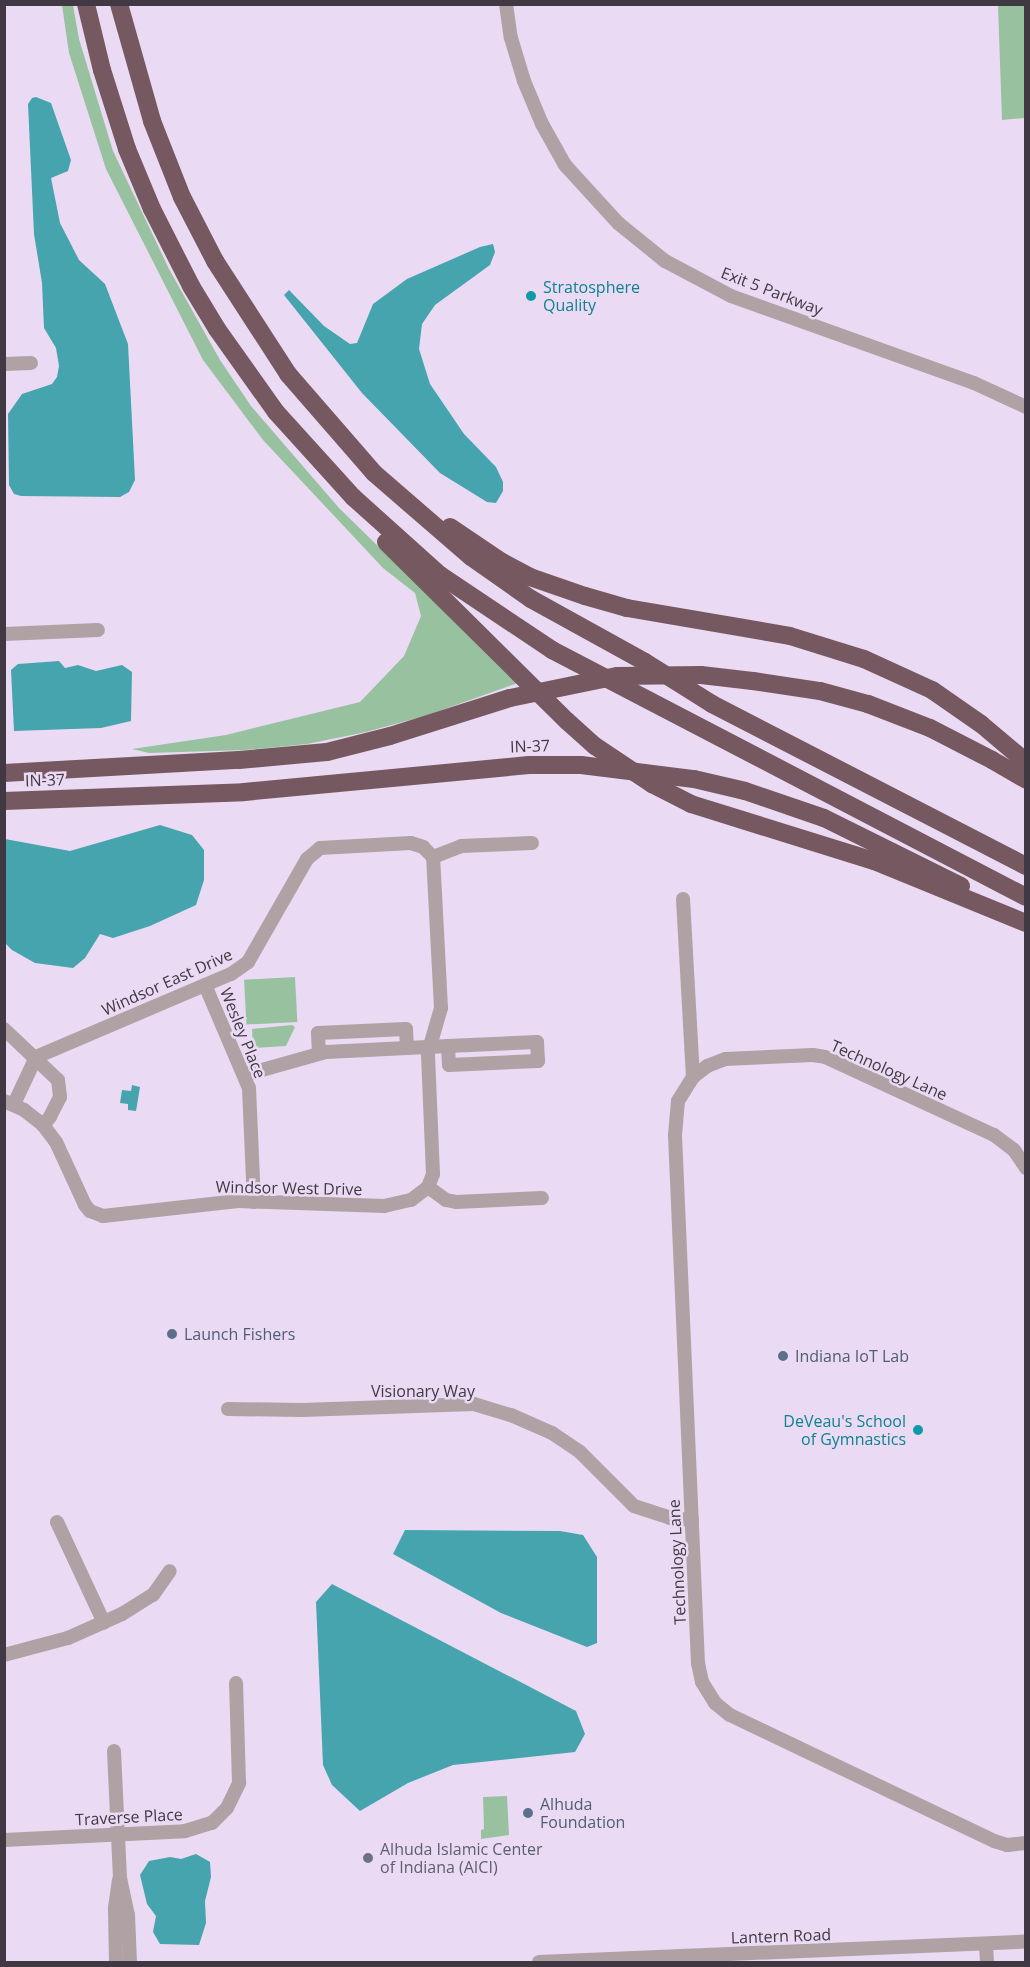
<!DOCTYPE html>
<html>
<head>
<meta charset="utf-8">
<style>
  body { margin:0 }
  #map { position:relative; width:1030px; height:1967px; overflow:hidden; background:#ebdaf3; font-family:"Open Sans",sans-serif }
  div>[style] { position:absolute }
  [style*='--x'] { left:calc(var(--x)*1px); top:calc(var(--y)*1px); width:calc(var(--w)*1px); rotate:calc(var(--a)*1deg) }
  .green>* { inset:0; background:#98c29f; transform-origin:0 0 }
  .water>* { inset:0; background:#45a4ae }
  .minor>* { height:14px; margin:-7px; padding:0 7px; transform-origin:7px; border-radius:7px; background:#b0a1a5 }
  .highway>* { height:18px; margin:-9px; padding:0 9px; transform-origin:9px; border-radius:9px; background:#765960 }
  .highway-bridge>* { height:18px; margin:-9px; padding:0 9px; transform-origin:9px; border-radius:9px; background:#765960 }
  .dots>* { width:16px; height:16px; translate:-50% -50%; box-sizing:border-box; border:3px solid #ebdaf3; border-radius:50% }
  span { translate:-50% -50%; white-space:nowrap; text-align:center; line-height:1.15; -webkit-text-stroke:5px #ebdaf3; paint-order:stroke }
  .culture-label { font-size:16px; color:#0d838f }
  .left { translate:0 -50%; text-align:left }
  .right { translate:-100% -50%; text-align:right }
  .street-label { font-size:16px; color:#403943 }
  .service-label { font-size:16px; color:#4e5e75 }
  .worship-label { font-size:16px; color:#5b616d }
  .frame { position:absolute; inset:0; border:6px solid #403943; pointer-events:none }
</style>
</head>
<body>
<div id="map">
  <div class="green">
    <i style="clip-path:polygon(62px 5px,73px 5px,79px 39px,113px 151px,169px 269px,220px 360px,251px 406px,339px 508px,518px 683px,428px 715px,366px 732px,307px 744px,245px 750px,149px 753px,132px 749px,226px 735px,360px 702px,404px 656px,421px 616px,415px 593px,383px 568px,263px 440px,203px 360px,106px 169px,69px 53px)"></i>
    <i style="clip-path:polygon(998px 5px,1025px 5px,1025px 118px,1002px 120px)"></i>
    <i style="left:295px;top:977px;width:45px;height:51px;rotate:87deg"></i>
    <i style="clip-path:polygon(292px 1025px,295px 1027px,286px 1046px,253px 1048px,252px 1029px)"></i>
    <i style="clip-path:polygon(507px 1796px,509px 1835px,481px 1839px,481px 1830px,484px 1829px,483px 1797px)"></i>
  </div>
  <div class="water">
    <i style="clip-path:polygon(36px 97px,51px 103px,71px 160px,68px 171px,51px 178px,60px 223px,79px 260px,105px 284px,128px 344px,135px 480px,129px 492px,120px 497px,21px 496px,14px 494px,9px 485px,8px 414px,22px 394px,52px 384px,57px 377px,59px 366px,56px 348px,44px 328px,42px 283px,34px 234px,28px 104px,32px 98px)"></i>
    <i style="clip-path:polygon(493px 244px,495px 252px,490px 265px,435px 305px,422px 324px,419px 349px,430px 384px,464px 434px,496px 467px,503px 482px,503px 491px,496px 503px,487px 502px,440px 473px,362px 393px,284px 295px,289px 290px,324px 326px,350px 344px,357px 343px,373px 304px,407px 279px,480px 247px)"></i>
    <i style="clip-path:polygon(59px 661px,65px 668px,78px 665px,96px 671px,122px 665px,132px 672px,131px 721px,101px 728px,14px 731px,11px 670px,18px 664px)"></i>
    <i style="clip-path:polygon(160px 825px,192px 835px,204px 850px,204px 880px,196px 905px,150px 926px,113px 938px,100px 934px,85px 958px,73px 968px,35px 963px,12px 950px,5px 943px,5px 839px,70px 851px)"></i>
    <i style="clip-path:polygon(132px 1085px,140px 1087px,136px 1111px,128px 1110px,128px 1104px,120px 1103px,122px 1090px,131px 1091px)"></i>
    <i style="clip-path:polygon(405px 1530px,560px 1531px,583px 1535px,597px 1557px,597px 1643px,587px 1647px,501px 1613px,393px 1554px)"></i>
    <i style="clip-path:polygon(332px 1584px,576px 1711px,585px 1734px,575px 1752px,453px 1765px,408px 1783px,360px 1811px,332px 1785px,323px 1765px,316px 1602px)"></i>
    <i style="clip-path:polygon(196px 1854px,210px 1862px,211px 1877px,205px 1901px,206px 1923px,199px 1945px,160px 1944px,153px 1932px,156px 1916px,147px 1904px,140px 1875px,149px 1861px,170px 1857px,181px 1859px)"></i>
  </div>
  <div class="minor">
    <i style="--x:506;--y:4;--w:34;--a:82"></i>
    <i style="--x:511;--y:38;--w:45;--a:73.2"></i>
    <i style="--x:524;--y:81;--w:47;--a:67.3"></i>
    <i style="--x:542;--y:124;--w:47;--a:60.7"></i>
    <i style="--x:565;--y:165;--w:79;--a:47.6"></i>
    <i style="--x:618;--y:223;--w:60;--a:39"></i>
    <i style="--x:665;--y:261;--w:75;--a:27.9"></i>
    <i style="--x:731;--y:296;--w:258;--a:19.7"></i>
    <i style="--x:974;--y:383;--w:57;--a:24.8"></i>
    <i style="--x:4;--y:364;--w:27;--a:-2"></i>
    <i style="--x:4;--y:634;--w:94;--a:-2.4"></i>
    <i style="--x:683;--y:899;--w:178;--a:86.8"></i>
    <i style="--x:693;--y:1077;--w:28;--a:122"></i>
    <i style="--x:678;--y:1101;--w:34;--a:95"></i>
    <i style="--x:675;--y:1135;--w:529;--a:87.51"></i>
    <i style="--x:698;--y:1663;--w:19;--a:78"></i>
    <i style="--x:702;--y:1682;--w:25;--a:58"></i>
    <i style="--x:715;--y:1703;--w:19;--a:39"></i>
    <i style="--x:730;--y:1715;--w:293;--a:25.5"></i>
    <i style="--x:994;--y:1841;--w:14;--a:17"></i>
    <i style="--x:1007;--y:1845;--w:19;--a:-6"></i>
    <i style="--x:205;--y:985;--w:112;--a:66.9"></i>
    <i style="--x:249;--y:1088;--w:114;--a:87.5"></i>
    <i style="--x:4;--y:1029;--w:74;--a:43.4"></i>
    <i style="--x:58;--y:1080;--w:17;--a:83"></i>
    <i style="--x:60;--y:1097;--w:22;--a:117"></i>
    <i style="--x:50;--y:1117;--w:11;--a:131"></i>
    <i style="--x:537;--y:1042;--w:19;--a:87"></i>
    <i style="--x:538;--y:1061;--w:89;--a:177.4"></i>
    <i style="--x:449;--y:1065;--w:19;--a:-93"></i>
    <i style="--x:448;--y:1046;--w:89;--a:-2.6"></i>
    <i style="--x:319;--y:1053;--w:20;--a:-93"></i>
    <i style="--x:318;--y:1033;--w:88;--a:-2.6"></i>
    <i style="--x:406;--y:1029;--w:19;--a:87"></i>
    <i style="--x:244;--y:1075;--w:85;--a:-15.7"></i>
    <i style="--x:326;--y:1052;--w:122;--a:-2.8"></i>
    <i style="--x:693;--y:1077;--w:18;--a:-38"></i>
    <i style="--x:707;--y:1066;--w:19;--a:-21"></i>
    <i style="--x:725;--y:1059;--w:88;--a:-2.6"></i>
    <i style="--x:813;--y:1055;--w:12;--a:9"></i>
    <i style="--x:825;--y:1057;--w:186;--a:24.8"></i>
    <i style="--x:994;--y:1135;--w:25;--a:37"></i>
    <i style="--x:1014;--y:1150;--w:22;--a:56"></i>
    <i style="--x:4;--y:1101;--w:22;--a:24"></i>
    <i style="--x:24;--y:1110;--w:24;--a:38"></i>
    <i style="--x:43;--y:1125;--w:21;--a:53"></i>
    <i style="--x:56;--y:1142;--w:69;--a:65.3"></i>
    <i style="--x:85;--y:1205;--w:8;--a:50"></i>
    <i style="--x:90;--y:1211;--w:14;--a:21"></i>
    <i style="--x:103;--y:1216;--w:136;--a:-6.3"></i>
    <i style="--x:238;--y:1201;--w:146;--a:2"></i>
    <i style="--x:384;--y:1206;--w:28;--a:-13"></i>
    <i style="--x:411;--y:1200;--w:21;--a:-37"></i>
    <i style="--x:428;--y:1187;--w:22;--a:36"></i>
    <i style="--x:446;--y:1200;--w:10;--a:11"></i>
    <i style="--x:456;--y:1202;--w:86;--a:-2.7"></i>
    <i style="--x:14;--y:1104;--w:52;--a:-64.9"></i>
    <i style="--x:36;--y:1057;--w:212;--a:-23.1"></i>
    <i style="--x:231;--y:974;--w:21;--a:-35"></i>
    <i style="--x:248;--y:962;--w:119;--a:-60.2"></i>
    <i style="--x:307;--y:859;--w:17;--a:-40"></i>
    <i style="--x:320;--y:848;--w:91;--a:-3.1"></i>
    <i style="--x:411;--y:843;--w:13;--a:18"></i>
    <i style="--x:423;--y:847;--w:14;--a:45"></i>
    <i style="--x:433;--y:857;--w:30;--a:-21"></i>
    <i style="--x:461;--y:846;--w:71;--a:-2.4"></i>
    <i style="--x:428;--y:1187;--w:14;--a:-69"></i>
    <i style="--x:433;--y:1174;--w:121;--a:-92.4"></i>
    <i style="--x:428;--y:1053;--w:47;--a:-73.9"></i>
    <i style="--x:441;--y:1008;--w:151;--a:-93"></i>
    <i style="--x:228;--y:1409;--w:74;--a:0.8"></i>
    <i style="--x:302;--y:1410;--w:172;--a:-2"></i>
    <i style="--x:474;--y:1404;--w:39;--a:17"></i>
    <i style="--x:511;--y:1415;--w:45;--a:23.7"></i>
    <i style="--x:552;--y:1433;--w:34;--a:34"></i>
    <i style="--x:580;--y:1452;--w:76;--a:45"></i>
    <i style="--x:634;--y:1506;--w:38;--a:18"></i>
    <i style="--x:670;--y:1518;--w:22;--a:5"></i>
    <i style="--x:57;--y:1522;--w:111;--a:65"></i>
    <i style="--x:4;--y:1655;--w:66;--a:-14.9"></i>
    <i style="--x:68;--y:1638;--w:59;--a:-24"></i>
    <i style="--x:122;--y:1614;--w:36;--a:-32"></i>
    <i style="--x:153;--y:1595;--w:29;--a:-55"></i>
    <i style="--x:114;--y:1751;--w:127;--a:87.3"></i>
    <i style="--x:120;--y:1878;--w:38;--a:78"></i>
    <i style="--x:128;--y:1915;--w:47;--a:87.6"></i>
    <i style="--x:4;--y:1840;--w:181;--a:-2.8"></i>
    <i style="--x:185;--y:1831;--w:28;--a:-17"></i>
    <i style="--x:212;--y:1823;--w:21;--a:-45"></i>
    <i style="--x:227;--y:1808;--w:28;--a:-64"></i>
    <i style="--x:239;--y:1783;--w:100;--a:-91.7"></i>
    <i style="--x:986;--y:1944;--w:18;--a:87"></i>
    <i style="--x:116;--y:1962;--w:54;--a:-91.1"></i>
    <i style="--x:115;--y:1908;--w:28;--a:-82"></i>
    <i style="--x:539;--y:1962;--w:487;--a:-2.4"></i>
  </div>
  <div class="highway">
    <i style="--x:86;--y:4;--w:68;--a:76.4"></i>
    <i style="--x:102;--y:70;--w:83;--a:72.4"></i>
    <i style="--x:127;--y:149;--w:65;--a:67.4"></i>
    <i style="--x:152;--y:209;--w:86;--a:63.1"></i>
    <i style="--x:191;--y:286;--w:50;--a:58.8"></i>
    <i style="--x:217;--y:329;--w:102;--a:54.6"></i>
    <i style="--x:276;--y:412;--w:115;--a:47.8"></i>
    <i style="--x:353;--y:497;--w:117;--a:41.9"></i>
    <i style="--x:440;--y:575;--w:135;--a:33.8"></i>
    <i style="--x:552;--y:650;--w:534;--a:27.52"></i>
    <i style="--x:119;--y:4;--w:122;--a:74.2"></i>
    <i style="--x:152;--y:121;--w:82;--a:68.5"></i>
    <i style="--x:182;--y:197;--w:72;--a:62.7"></i>
    <i style="--x:215;--y:261;--w:135;--a:57.1"></i>
    <i style="--x:288;--y:374;--w:131;--a:49"></i>
    <i style="--x:374;--y:473;--w:128;--a:40.9"></i>
    <i style="--x:471;--y:557;--w:73;--a:35"></i>
    <i style="--x:531;--y:599;--w:130;--a:28.9"></i>
    <i style="--x:645;--y:662;--w:79;--a:32.1"></i>
    <i style="--x:712;--y:704;--w:353;--a:27.3"></i>
    <i style="--x:450;--y:527;--w:63;--a:33.9"></i>
    <i style="--x:502;--y:562;--w:32;--a:28"></i>
    <i style="--x:530;--y:577;--w:58;--a:19.1"></i>
    <i style="--x:585;--y:596;--w:44;--a:15.9"></i>
    <i style="--x:627;--y:608;--w:165;--a:9.7"></i>
    <i style="--x:790;--y:636;--w:77;--a:17.3"></i>
    <i style="--x:864;--y:659;--w:75;--a:24.5"></i>
    <i style="--x:932;--y:690;--w:60;--a:34.8"></i>
    <i style="--x:981;--y:724;--w:59;--a:40.2"></i>
    <i style="--x:386;--y:542;--w:255;--a:44.7"></i>
    <i style="--x:567;--y:721;--w:38;--a:42"></i>
    <i style="--x:595;--y:746;--w:69;--a:33.7"></i>
    <i style="--x:652;--y:784;--w:44;--a:27.1"></i>
    <i style="--x:691;--y:804;--w:192;--a:17.3"></i>
    <i style="--x:874;--y:861;--w:164;--a:22.2"></i>
    <i style="--x:753;--y:681;--w:68;--a:8.5"></i>
    <i style="--x:820;--y:691;--w:50;--a:15.2"></i>
    <i style="--x:868;--y:704;--w:66;--a:21.2"></i>
    <i style="--x:930;--y:728;--w:70;--a:27.3"></i>
    <i style="--x:992;--y:760;--w:39;--a:30"></i>
    <i style="--x:4;--y:773;--w:235;--a:-3.2"></i>
    <i style="--x:239;--y:760;--w:88;--a:-5.2"></i>
    <i style="--x:327;--y:752;--w:65;--a:-14.3"></i>
    <i style="--x:390;--y:736;--w:126;--a:-17.6"></i>
    <i style="--x:694;--y:779;--w:52;--a:13.2"></i>
    <i style="--x:745;--y:791;--w:83;--a:18.9"></i>
    <i style="--x:824;--y:818;--w:153;--a:26.4"></i>
    <i style="--x:4;--y:801;--w:240;--a:-2.1"></i>
    <i style="--x:244;--y:792;--w:286;--a:-5.4"></i>
  </div>
  <div class="highway-bridge">
    <i style="--x:510;--y:698;--w:109;--a:-11.6"></i>
    <i style="--x:617;--y:676;--w:84;--a:-0.7"></i>
    <i style="--x:701;--y:675;--w:52;--a:6.6"></i>
    <i style="--x:529;--y:765;--w:52;--a:0"></i>
    <i style="--x:581;--y:765;--w:114;--a:7.1"></i>
  </div>
  <div class="dots">
    <i style="left:531px;top:296px;background:#0f9aa8"></i>
    <i style="left:172px;top:1334px;background:#5c6f8a"></i>
    <i style="left:783px;top:1356px;background:#5c6f8a"></i>
    <i style="left:918px;top:1430px;background:#0f9aa8"></i>
    <i style="left:528px;top:1813px;background:#5c6f8a"></i>
    <i style="left:368px;top:1858px;background:#6b7280"></i>
  </div>
  <div class="culture-label">
    <span class="left" style="left:543px;top:296px">Stratosphere<br>Quality</span>
    <span class="right" style="left:906px;top:1430px">DeVeau's School<br>of Gymnastics</span>
  </div>
  <div class="street-label">
    <span style="left:772px;top:291px;rotate:21deg">Exit 5 Parkway</span>
    <span style="left:530px;top:746px;rotate:-2deg">IN-37</span>
    <span style="left:45px;top:780px;rotate:-2deg">IN-37</span>
    <span style="left:167px;top:982px;rotate:-24deg">Windsor East Drive</span>
    <span style="left:243px;top:1033px;rotate:68deg">Wesley Place</span>
    <span style="left:889px;top:1070px;rotate:24deg">Technology Lane</span>
    <span style="left:289px;top:1188px;rotate:1deg">Windsor West Drive</span>
    <span style="left:423px;top:1391px">Visionary Way</span>
    <span style="left:677px;top:1562px;rotate:-93deg">Technology Lane</span>
    <span style="left:129px;top:1817px;rotate:-3deg">Traverse Place</span>
    <span style="left:781px;top:1936px;rotate:-2deg">Lantern Road</span>
  </div>
  <div class="service-label">
    <span class="left" style="left:184px;top:1334px">Launch Fishers</span>
    <span class="left" style="left:795px;top:1356px">Indiana IoT Lab</span>
    <span class="left" style="left:540px;top:1813px">Alhuda<br>Foundation</span>
  </div>
  <div class="worship-label">
    <span class="left" style="left:380px;top:1858px">Alhuda Islamic Center<br>of Indiana (AICI)</span>
  </div>
  <div class="frame"></div>
</div>
</body>
</html>
